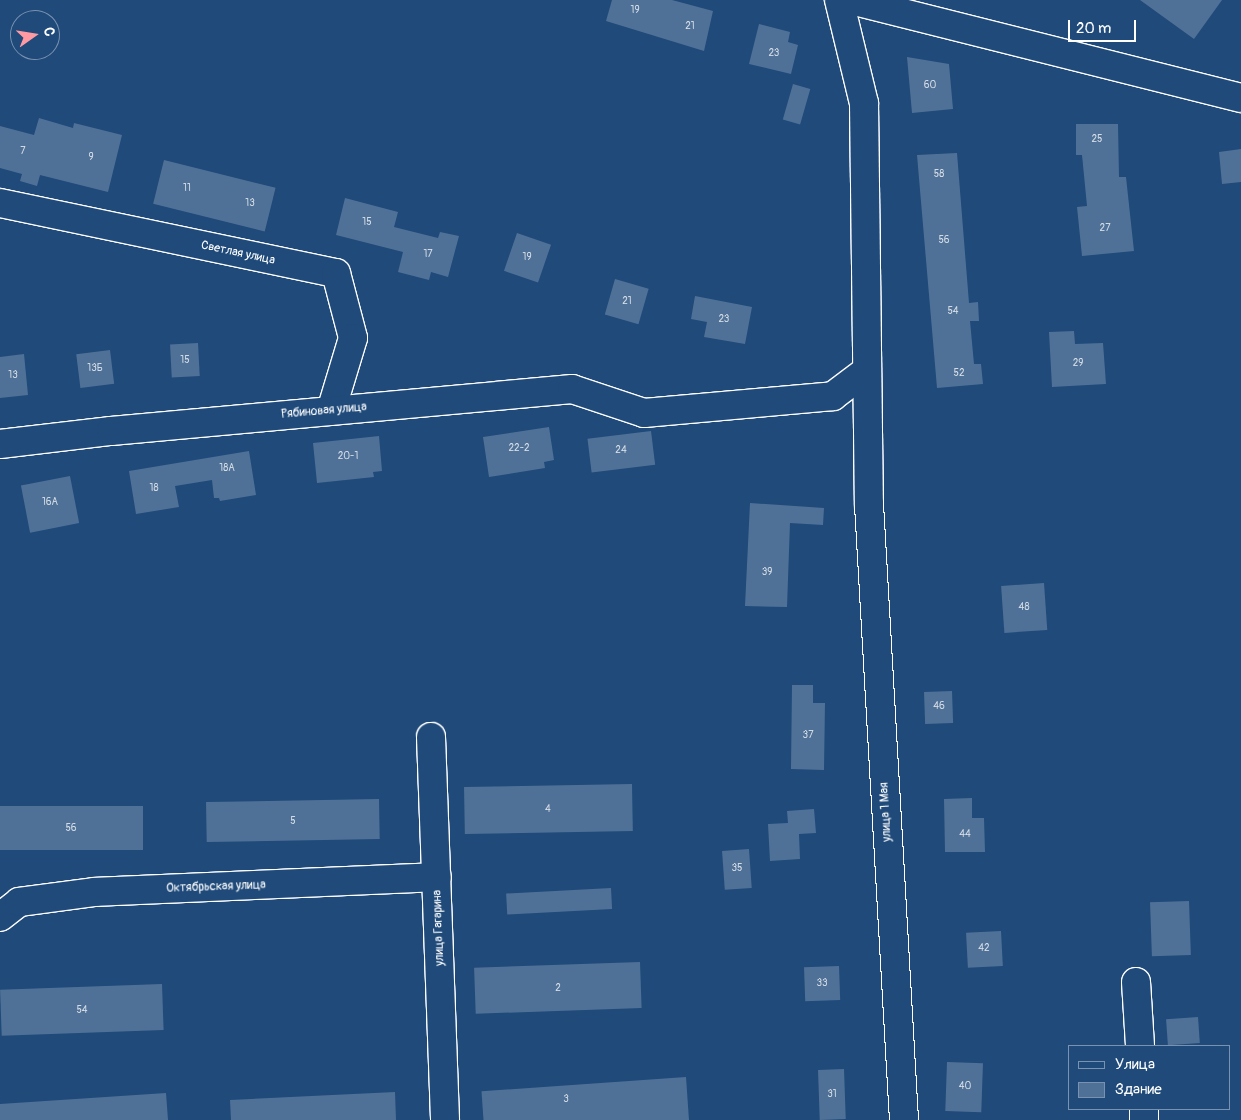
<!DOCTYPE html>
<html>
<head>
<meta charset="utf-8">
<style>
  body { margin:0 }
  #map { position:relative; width:1241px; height:1120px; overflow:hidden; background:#1f4a7a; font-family:Pangolin,sans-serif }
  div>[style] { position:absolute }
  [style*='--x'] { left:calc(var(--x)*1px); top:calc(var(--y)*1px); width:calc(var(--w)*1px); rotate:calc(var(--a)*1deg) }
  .building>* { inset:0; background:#507197; transform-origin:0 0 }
  .roads { filter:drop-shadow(1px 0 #fff) drop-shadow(-1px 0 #fff) drop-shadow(0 1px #fff) drop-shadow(0 -1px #fff) }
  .minor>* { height:28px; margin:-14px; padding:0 14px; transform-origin:14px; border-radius:14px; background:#1f4a7a }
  span { translate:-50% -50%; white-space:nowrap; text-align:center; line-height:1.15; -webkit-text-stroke:4px #1f4a7a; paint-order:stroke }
  .number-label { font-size:10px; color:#d3dce5 }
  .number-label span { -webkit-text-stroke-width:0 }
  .street-label { font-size:12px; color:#fff }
  .legend { position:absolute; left:1068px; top:1045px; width:162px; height:65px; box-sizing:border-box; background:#1f4a7a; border:1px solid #7992af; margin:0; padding:6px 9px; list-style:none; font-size:15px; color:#fff }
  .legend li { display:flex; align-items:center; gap:10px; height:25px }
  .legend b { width:25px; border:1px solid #7992af }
  .north { position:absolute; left:10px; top:10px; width:50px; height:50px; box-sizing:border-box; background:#1f4a7a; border:1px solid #7992af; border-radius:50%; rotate:77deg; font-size:14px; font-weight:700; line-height:20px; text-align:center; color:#fff }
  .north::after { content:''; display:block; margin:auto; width:18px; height:22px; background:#ff9aa2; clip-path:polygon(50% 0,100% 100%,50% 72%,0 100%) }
  .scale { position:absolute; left:1068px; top:20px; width:68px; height:22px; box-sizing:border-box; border:2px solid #fff; border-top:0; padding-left:6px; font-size:15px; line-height:18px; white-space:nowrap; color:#fff; -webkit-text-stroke:4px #1f4a7a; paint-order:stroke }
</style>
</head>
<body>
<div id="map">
  <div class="building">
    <i style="clip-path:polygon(612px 0,672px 0,713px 11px,704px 51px,606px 21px)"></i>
    <i style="clip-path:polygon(1140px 0,1222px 0,1194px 39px)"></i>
    <i style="clip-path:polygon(759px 24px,790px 32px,788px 42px,798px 45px,791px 74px,749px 64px)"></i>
    <i style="clip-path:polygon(907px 57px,949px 64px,953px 109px,912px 113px)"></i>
    <i style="left:793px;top:84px;width:18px;height:37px;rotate:16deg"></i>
    <i style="clip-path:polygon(39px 118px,73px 128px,74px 123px,122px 135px,108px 192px,40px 175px,37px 186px,20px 181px,22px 174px,0 168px,0 126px,34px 135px)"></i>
    <i style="clip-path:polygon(1076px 124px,1118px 124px,1119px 177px,1126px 177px,1134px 251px,1082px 256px,1077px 207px,1087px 206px,1082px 155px,1076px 155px)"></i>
    <i style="clip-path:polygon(1241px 149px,1241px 182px,1222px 184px,1219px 152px)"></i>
    <i style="clip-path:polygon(957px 153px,969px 303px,978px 302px,979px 321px,970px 321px,974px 364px,981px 364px,983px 384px,937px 388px,917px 155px)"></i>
    <i style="left:164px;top:160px;width:115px;height:45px;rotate:14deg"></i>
    <i style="clip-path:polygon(345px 198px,398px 212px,394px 227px,438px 238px,440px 232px,459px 236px,448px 277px,431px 272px,429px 280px,398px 272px,403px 252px,336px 235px)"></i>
    <i style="left:517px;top:233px;width:36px;height:40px;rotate:19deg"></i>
    <i style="left:615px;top:279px;width:35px;height:37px;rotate:16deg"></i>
    <i style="clip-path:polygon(695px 296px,752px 307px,745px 344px,704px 337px,707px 322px,691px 319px)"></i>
    <i style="clip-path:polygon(1074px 331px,1075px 344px,1103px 343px,1106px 384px,1052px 387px,1049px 332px)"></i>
    <i style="left:198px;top:343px;width:33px;height:28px;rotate:87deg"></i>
    <i style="left:110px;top:350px;width:34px;height:34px;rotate:83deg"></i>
    <i style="clip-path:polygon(24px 354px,28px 395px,0 398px,0 357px)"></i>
    <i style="clip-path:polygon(549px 427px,554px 460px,544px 462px,545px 468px,489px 477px,483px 437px)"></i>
    <i style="left:651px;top:431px;width:34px;height:64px;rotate:83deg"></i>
    <i style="clip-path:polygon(379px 436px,382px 471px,373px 472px,374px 477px,317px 483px,313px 443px)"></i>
    <i style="clip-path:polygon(249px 451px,256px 495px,220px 501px,219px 498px,214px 498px,212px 480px,175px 486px,179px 507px,136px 514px,129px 471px)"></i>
    <i style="left:70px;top:476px;width:48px;height:50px;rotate:79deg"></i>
    <i style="clip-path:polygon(750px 503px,824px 508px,823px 525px,790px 523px,787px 607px,745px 606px)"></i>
    <i style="left:1044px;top:583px;width:47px;height:43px;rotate:86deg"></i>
    <i style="clip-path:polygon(792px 685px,813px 685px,813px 703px,825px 703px,824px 770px,791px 769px)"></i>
    <i style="left:952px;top:691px;width:32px;height:28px;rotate:88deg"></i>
    <i style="left:632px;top:784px;width:47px;height:168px;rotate:89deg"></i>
    <i style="clip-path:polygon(972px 798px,972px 818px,984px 818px,985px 852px,945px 852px,944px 799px)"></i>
    <i style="left:379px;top:799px;width:40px;height:173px;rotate:89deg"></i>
    <i style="left:143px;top:806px;width:44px;height:143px;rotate:90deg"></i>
    <i style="clip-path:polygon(814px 809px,816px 833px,799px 834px,800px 859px,770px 861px,768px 824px,788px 823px,787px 811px)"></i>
    <i style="left:749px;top:849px;width:39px;height:27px;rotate:86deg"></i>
    <i style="left:611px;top:888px;width:21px;height:105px;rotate:87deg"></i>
    <i style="left:1189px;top:901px;width:54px;height:39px;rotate:88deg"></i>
    <i style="left:1001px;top:931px;width:35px;height:35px;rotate:87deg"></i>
    <i style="left:640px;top:962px;width:46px;height:166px;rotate:88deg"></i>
    <i style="left:839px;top:966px;width:34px;height:35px;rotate:88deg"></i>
    <i style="left:162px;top:984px;width:46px;height:162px;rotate:88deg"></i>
    <i style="left:1198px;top:1017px;width:26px;height:32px;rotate:86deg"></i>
    <i style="left:947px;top:1062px;width:36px;height:49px;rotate:2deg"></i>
    <i style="left:844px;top:1069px;width:50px;height:26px;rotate:88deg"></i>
    <i style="left:686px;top:1077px;width:43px;height:205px;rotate:86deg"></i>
    <i style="clip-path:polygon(395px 1092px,396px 1120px,231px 1120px,230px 1100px)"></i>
    <i style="clip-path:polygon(166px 1093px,168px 1120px,0 1120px,0 1104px)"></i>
  </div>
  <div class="roads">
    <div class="minor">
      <i style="--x:839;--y:0;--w:106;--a:76.4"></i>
      <i style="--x:864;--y:103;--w:401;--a:89.3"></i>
      <i style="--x:869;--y:504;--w:617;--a:86.75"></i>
      <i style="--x:851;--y:0;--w:402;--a:14.1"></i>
      <i style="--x:0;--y:203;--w:343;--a:11.8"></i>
      <i style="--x:336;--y:273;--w:67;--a:75.3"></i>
      <i style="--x:353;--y:338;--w:76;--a:106.8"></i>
      <i style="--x:0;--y:444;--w:112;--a:-6.7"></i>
      <i style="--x:111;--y:431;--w:463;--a:-5.2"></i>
      <i style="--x:572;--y:389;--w:76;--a:18.4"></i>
      <i style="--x:644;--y:413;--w:190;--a:-5.1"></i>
      <i style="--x:833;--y:396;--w:41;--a:-37.1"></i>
      <i style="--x:431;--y:737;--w:383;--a:87.9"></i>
      <i style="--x:0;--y:917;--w:24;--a:-38"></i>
      <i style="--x:19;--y:902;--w:77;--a:-7.5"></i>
      <i style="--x:95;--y:892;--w:342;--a:-2.5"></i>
      <i style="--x:1136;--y:982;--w:64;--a:86.4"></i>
      <i style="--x:1144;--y:1109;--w:11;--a:90"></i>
    </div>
  </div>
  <div class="number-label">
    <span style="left:635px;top:11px">19</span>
    <span style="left:690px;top:27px">21</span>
    <span style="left:774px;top:54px">23</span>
    <span style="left:930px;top:86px">60</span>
    <span style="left:1097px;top:140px">25</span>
    <span style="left:23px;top:152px">7</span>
    <span style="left:91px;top:158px">9</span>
    <span style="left:939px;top:175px">58</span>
    <span style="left:187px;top:189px">11</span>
    <span style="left:250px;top:204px">13</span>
    <span style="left:367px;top:223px">15</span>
    <span style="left:1105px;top:229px">27</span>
    <span style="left:944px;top:241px">56</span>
    <span style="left:428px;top:255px">17</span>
    <span style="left:527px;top:258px">19</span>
    <span style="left:627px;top:302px">21</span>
    <span style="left:953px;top:312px">54</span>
    <span style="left:724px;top:320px">23</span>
    <span style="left:185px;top:361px">15</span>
    <span style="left:1078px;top:364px">29</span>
    <span style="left:95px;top:369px">13Б</span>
    <span style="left:959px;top:374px">52</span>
    <span style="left:13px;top:376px">13</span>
    <span style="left:519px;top:449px">22-2</span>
    <span style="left:621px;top:451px">24</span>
    <span style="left:348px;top:457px">20-1</span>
    <span style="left:227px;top:469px">18А</span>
    <span style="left:154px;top:489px">18</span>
    <span style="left:50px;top:503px">16А</span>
    <span style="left:767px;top:573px">39</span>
    <span style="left:1024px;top:608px">48</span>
    <span style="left:939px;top:707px">46</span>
    <span style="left:808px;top:736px">37</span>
    <span style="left:548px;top:810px">4</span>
    <span style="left:293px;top:822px">5</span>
    <span style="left:71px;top:829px">56</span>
    <span style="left:965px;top:835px">44</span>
    <span style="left:737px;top:869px">35</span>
    <span style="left:984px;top:949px">42</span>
    <span style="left:822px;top:984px">33</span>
    <span style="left:558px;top:989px">2</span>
    <span style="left:82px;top:1011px">54</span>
    <span style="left:965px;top:1087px">40</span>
    <span style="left:832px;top:1095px">31</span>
    <span style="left:566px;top:1100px">3</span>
  </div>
  <div class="street-label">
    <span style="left:238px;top:253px;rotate:12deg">Светлая улица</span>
    <span style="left:324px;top:411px;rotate:-5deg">Рябиновая улица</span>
    <span style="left:886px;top:812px;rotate:-93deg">улица 1 Мая</span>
    <span style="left:216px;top:887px;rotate:-2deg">Октябрьская улица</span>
    <span style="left:439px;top:928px;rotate:-92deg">улица Гагарина</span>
  </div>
  <ul class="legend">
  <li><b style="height:6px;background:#1f4a7a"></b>Улица</li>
  <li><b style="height:14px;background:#507197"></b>Здание</li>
  </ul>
  <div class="north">С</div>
  <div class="scale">20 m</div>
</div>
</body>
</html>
